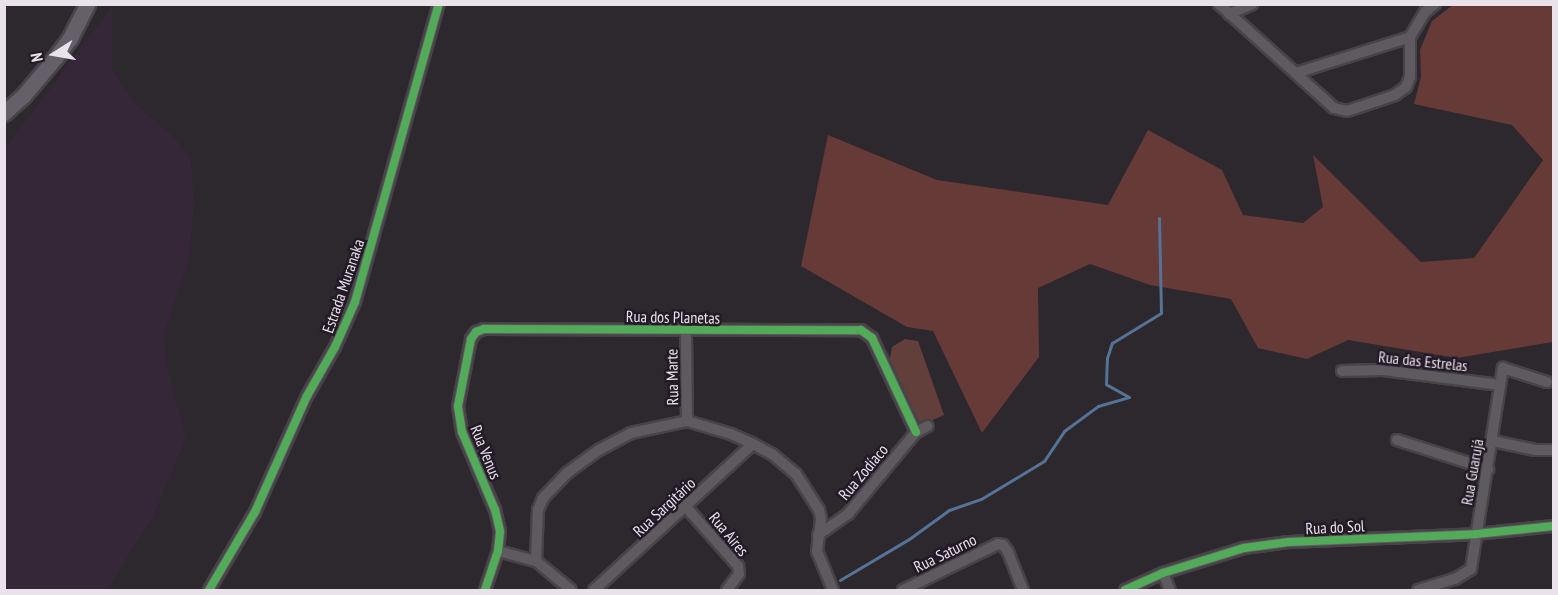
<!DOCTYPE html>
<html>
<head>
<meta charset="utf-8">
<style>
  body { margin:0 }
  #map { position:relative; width:1558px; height:595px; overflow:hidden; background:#2d272e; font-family:"PT Sans Narrow",sans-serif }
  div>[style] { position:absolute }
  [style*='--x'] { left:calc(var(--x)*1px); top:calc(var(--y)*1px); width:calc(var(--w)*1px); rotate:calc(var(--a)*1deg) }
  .built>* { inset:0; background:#352738 }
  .green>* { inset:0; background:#633f3c }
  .forest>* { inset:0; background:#653a37 }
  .stream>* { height:3px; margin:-1.5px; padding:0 1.5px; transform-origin:1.5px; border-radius:1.5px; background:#557396 }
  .roads { filter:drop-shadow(2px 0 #474349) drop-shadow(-2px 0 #474349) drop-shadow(0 2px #474349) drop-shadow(0 -2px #474349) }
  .street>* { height:10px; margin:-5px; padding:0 5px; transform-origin:5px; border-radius:5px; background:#5e5a5f }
  .secondary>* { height:15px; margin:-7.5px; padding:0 7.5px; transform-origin:7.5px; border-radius:7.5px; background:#645f69 }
  .cycleway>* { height:8px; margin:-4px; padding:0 4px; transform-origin:4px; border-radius:4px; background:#51ab58 }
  span { translate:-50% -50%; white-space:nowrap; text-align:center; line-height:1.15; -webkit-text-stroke:5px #241a27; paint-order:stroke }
  .street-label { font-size:16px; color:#e9e2eb }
  .frame { position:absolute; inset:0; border:6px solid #e9e2eb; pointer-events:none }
  .north { position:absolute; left:24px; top:24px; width:60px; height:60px; -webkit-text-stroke:4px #241a27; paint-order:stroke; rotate:259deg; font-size:16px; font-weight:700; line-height:24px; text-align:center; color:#e9e2eb }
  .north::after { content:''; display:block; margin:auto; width:21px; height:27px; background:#e9e2eb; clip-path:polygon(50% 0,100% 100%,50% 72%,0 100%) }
</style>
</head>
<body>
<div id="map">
  <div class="built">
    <i style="clip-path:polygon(112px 7px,112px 71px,138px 106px,176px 139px,191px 162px,194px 204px,189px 259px,164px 334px,167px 367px,186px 438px,153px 516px,107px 590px,5px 590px,5px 148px)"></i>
  </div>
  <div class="green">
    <i style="clip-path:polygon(905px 339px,918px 341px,944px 415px,917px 427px,889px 363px,892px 347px)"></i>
  </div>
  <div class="forest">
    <i style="clip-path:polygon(1454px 4px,1553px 5px,1553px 342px,1457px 358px,1348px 340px,1307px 359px,1258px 348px,1231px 299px,1150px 285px,1090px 264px,1038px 288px,1039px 357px,982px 433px,933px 331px,907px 327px,801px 266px,828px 135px,937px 180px,1108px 205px,1148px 130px,1222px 170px,1243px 215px,1303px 223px,1323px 207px,1313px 155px,1421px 262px,1474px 258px,1543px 160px,1512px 125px,1414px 104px,1421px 77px,1420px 50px,1432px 21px)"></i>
  </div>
  <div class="stream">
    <i style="--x:840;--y:580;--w:80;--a:-30.7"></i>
    <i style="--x:909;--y:539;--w:49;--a:-35.9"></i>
    <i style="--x:949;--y:510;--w:34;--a:-19"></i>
    <i style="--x:981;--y:499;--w:74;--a:-31.1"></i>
    <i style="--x:1044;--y:461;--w:36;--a:-56"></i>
    <i style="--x:1064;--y:431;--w:42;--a:-36.3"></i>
    <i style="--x:1098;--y:406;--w:32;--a:-16"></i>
    <i style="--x:1129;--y:397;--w:26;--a:-151"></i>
    <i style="--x:1106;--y:384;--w:26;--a:-88"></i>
    <i style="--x:1107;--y:358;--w:16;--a:-72"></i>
    <i style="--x:1112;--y:343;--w:57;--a:-31.5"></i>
    <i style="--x:1161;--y:313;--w:95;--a:-91.2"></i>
  </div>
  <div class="roads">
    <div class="street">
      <i style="--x:1219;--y:4;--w:155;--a:42.1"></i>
      <i style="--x:1334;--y:108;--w:13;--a:13"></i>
      <i style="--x:1347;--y:111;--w:51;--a:-18.4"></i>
      <i style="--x:1395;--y:95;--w:14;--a:-36"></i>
      <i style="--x:1406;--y:87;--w:11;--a:-68"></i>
      <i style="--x:1410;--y:77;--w:40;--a:-90"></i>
      <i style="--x:1410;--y:37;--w:29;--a:-59"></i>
      <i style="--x:1425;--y:12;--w:13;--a:-39"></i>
      <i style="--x:1229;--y:14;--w:25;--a:-23"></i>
      <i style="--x:1296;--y:73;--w:120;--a:-17.5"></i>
      <i style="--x:686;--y:331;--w:90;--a:89.4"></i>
      <i style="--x:1342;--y:371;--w:41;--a:-1.4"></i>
      <i style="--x:1383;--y:370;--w:118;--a:7.3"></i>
      <i style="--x:1397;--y:440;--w:96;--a:17.7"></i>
      <i style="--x:1493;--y:441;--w:43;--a:12.1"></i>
      <i style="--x:1535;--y:450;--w:19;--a:0"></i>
      <i style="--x:686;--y:507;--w:79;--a:48.6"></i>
      <i style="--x:738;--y:566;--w:8;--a:83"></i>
      <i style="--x:739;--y:574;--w:20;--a:127"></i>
      <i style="--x:818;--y:535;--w:37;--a:-35"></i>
      <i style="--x:848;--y:514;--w:107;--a:-50.3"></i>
      <i style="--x:916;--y:432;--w:13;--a:-27"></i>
      <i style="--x:498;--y:551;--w:39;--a:15"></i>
      <i style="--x:536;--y:561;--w:45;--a:39.6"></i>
      <i style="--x:536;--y:561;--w:51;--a:-87.8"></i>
      <i style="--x:538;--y:510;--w:13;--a:-67"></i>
      <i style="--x:543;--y:498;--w:35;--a:-46"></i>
      <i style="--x:567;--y:473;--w:39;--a:-36"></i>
      <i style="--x:599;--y:450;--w:36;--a:-28"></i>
      <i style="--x:631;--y:433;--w:57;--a:-12.1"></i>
      <i style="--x:687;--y:421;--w:46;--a:16.5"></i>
      <i style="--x:731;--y:434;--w:24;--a:24"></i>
      <i style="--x:753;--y:444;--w:21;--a:28"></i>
      <i style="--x:772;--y:454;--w:31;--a:40"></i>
      <i style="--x:796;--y:474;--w:43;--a:57.4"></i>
      <i style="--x:819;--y:510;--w:9;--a:77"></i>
      <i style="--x:821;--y:519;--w:32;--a:97"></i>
      <i style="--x:817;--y:551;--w:42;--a:67.7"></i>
      <i style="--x:1163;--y:573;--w:18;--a:68"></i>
      <i style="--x:209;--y:590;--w:91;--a:-59.5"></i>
      <i style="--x:255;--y:512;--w:127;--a:-65.9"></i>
      <i style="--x:307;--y:396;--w:56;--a:-60.3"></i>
      <i style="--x:335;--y:347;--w:49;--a:-66"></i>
      <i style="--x:355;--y:302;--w:310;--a:-74.3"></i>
      <i style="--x:485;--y:590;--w:41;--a:-71.6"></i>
      <i style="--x:498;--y:551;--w:20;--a:-84"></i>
      <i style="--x:500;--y:531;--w:22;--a:-103"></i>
      <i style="--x:495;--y:510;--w:85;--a:-112.9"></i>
      <i style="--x:462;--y:432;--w:26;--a:-99"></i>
      <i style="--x:458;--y:406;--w:68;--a:-79"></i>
      <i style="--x:471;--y:339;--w:9;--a:-54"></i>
      <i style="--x:476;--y:332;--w:9;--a:-21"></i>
      <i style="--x:484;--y:329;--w:377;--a:0.2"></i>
      <i style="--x:861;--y:330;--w:14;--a:36"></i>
      <i style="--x:872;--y:338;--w:104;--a:64.9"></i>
      <i style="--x:594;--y:590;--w:216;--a:-42.6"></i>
      <i style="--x:903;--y:590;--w:106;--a:-25.8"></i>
      <i style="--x:998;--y:544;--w:5;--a:11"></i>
      <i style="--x:1003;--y:545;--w:9;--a:54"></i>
      <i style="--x:1008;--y:552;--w:41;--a:68.5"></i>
      <i style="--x:1125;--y:590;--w:42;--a:-24.1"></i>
      <i style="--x:1163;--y:573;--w:85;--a:-17.2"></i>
      <i style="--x:1244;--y:548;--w:45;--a:-7.6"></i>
      <i style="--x:1289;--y:542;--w:187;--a:-2.4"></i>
      <i style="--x:1476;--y:534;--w:78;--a:-5.9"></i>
      <i style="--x:1418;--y:590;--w:39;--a:-17"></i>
      <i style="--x:1455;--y:579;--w:19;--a:-32"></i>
      <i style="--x:1471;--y:569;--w:204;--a:-81"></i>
      <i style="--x:1503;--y:368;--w:46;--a:17.7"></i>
    </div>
    <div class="secondary">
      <i style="--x:4;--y:113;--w:25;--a:-42"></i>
      <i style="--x:23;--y:96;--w:50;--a:-49.9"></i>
      <i style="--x:55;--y:58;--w:25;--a:-53"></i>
      <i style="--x:70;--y:38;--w:38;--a:-63"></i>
    </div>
  </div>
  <div class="cycleway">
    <i style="--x:209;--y:590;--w:91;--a:-59.5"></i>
    <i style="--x:255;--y:512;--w:127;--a:-65.9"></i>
    <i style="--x:307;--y:396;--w:56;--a:-60.3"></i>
    <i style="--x:335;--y:347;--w:49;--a:-66"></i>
    <i style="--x:355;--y:302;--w:310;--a:-74.3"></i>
    <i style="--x:485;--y:590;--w:41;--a:-71.6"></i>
    <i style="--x:498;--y:551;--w:20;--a:-84"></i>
    <i style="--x:500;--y:531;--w:22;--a:-103"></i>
    <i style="--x:495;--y:510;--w:85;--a:-112.9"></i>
    <i style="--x:462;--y:432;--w:26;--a:-99"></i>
    <i style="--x:458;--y:406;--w:68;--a:-79"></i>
    <i style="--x:471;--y:339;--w:9;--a:-54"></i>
    <i style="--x:476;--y:332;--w:9;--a:-21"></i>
    <i style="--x:484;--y:329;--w:377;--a:0.2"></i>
    <i style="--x:861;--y:330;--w:14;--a:36"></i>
    <i style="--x:872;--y:338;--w:104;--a:64.9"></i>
    <i style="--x:1125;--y:590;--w:42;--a:-24.1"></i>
    <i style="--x:1163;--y:573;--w:85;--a:-17.2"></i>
    <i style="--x:1244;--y:548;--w:45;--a:-7.6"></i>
    <i style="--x:1289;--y:542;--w:187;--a:-2.4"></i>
    <i style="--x:1476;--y:534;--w:78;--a:-5.9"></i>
  </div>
  <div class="street-label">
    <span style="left:343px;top:286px;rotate:-71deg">Estrada Muranaka</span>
    <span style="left:673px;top:317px;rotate:1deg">Rua dos Planetas</span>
    <span style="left:1423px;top:361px;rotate:6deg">Rua das Estrelas</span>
    <span style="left:672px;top:377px;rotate:-91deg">Rua Marte</span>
    <span style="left:486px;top:452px;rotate:68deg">Rua Venus</span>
    <span style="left:863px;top:472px;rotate:-50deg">Rua Zodíaco</span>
    <span style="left:1472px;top:472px;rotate:-80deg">Rua Guarujá</span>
    <span style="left:664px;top:507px;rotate:-43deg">Rua Sargitário</span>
    <span style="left:1335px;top:527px;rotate:-3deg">Rua do Sol</span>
    <span style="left:729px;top:534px;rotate:50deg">Rua Aires</span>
    <span style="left:945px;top:553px;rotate:-26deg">Rua Saturno</span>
  </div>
  <div class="frame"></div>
  <div class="north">N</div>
</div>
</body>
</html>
